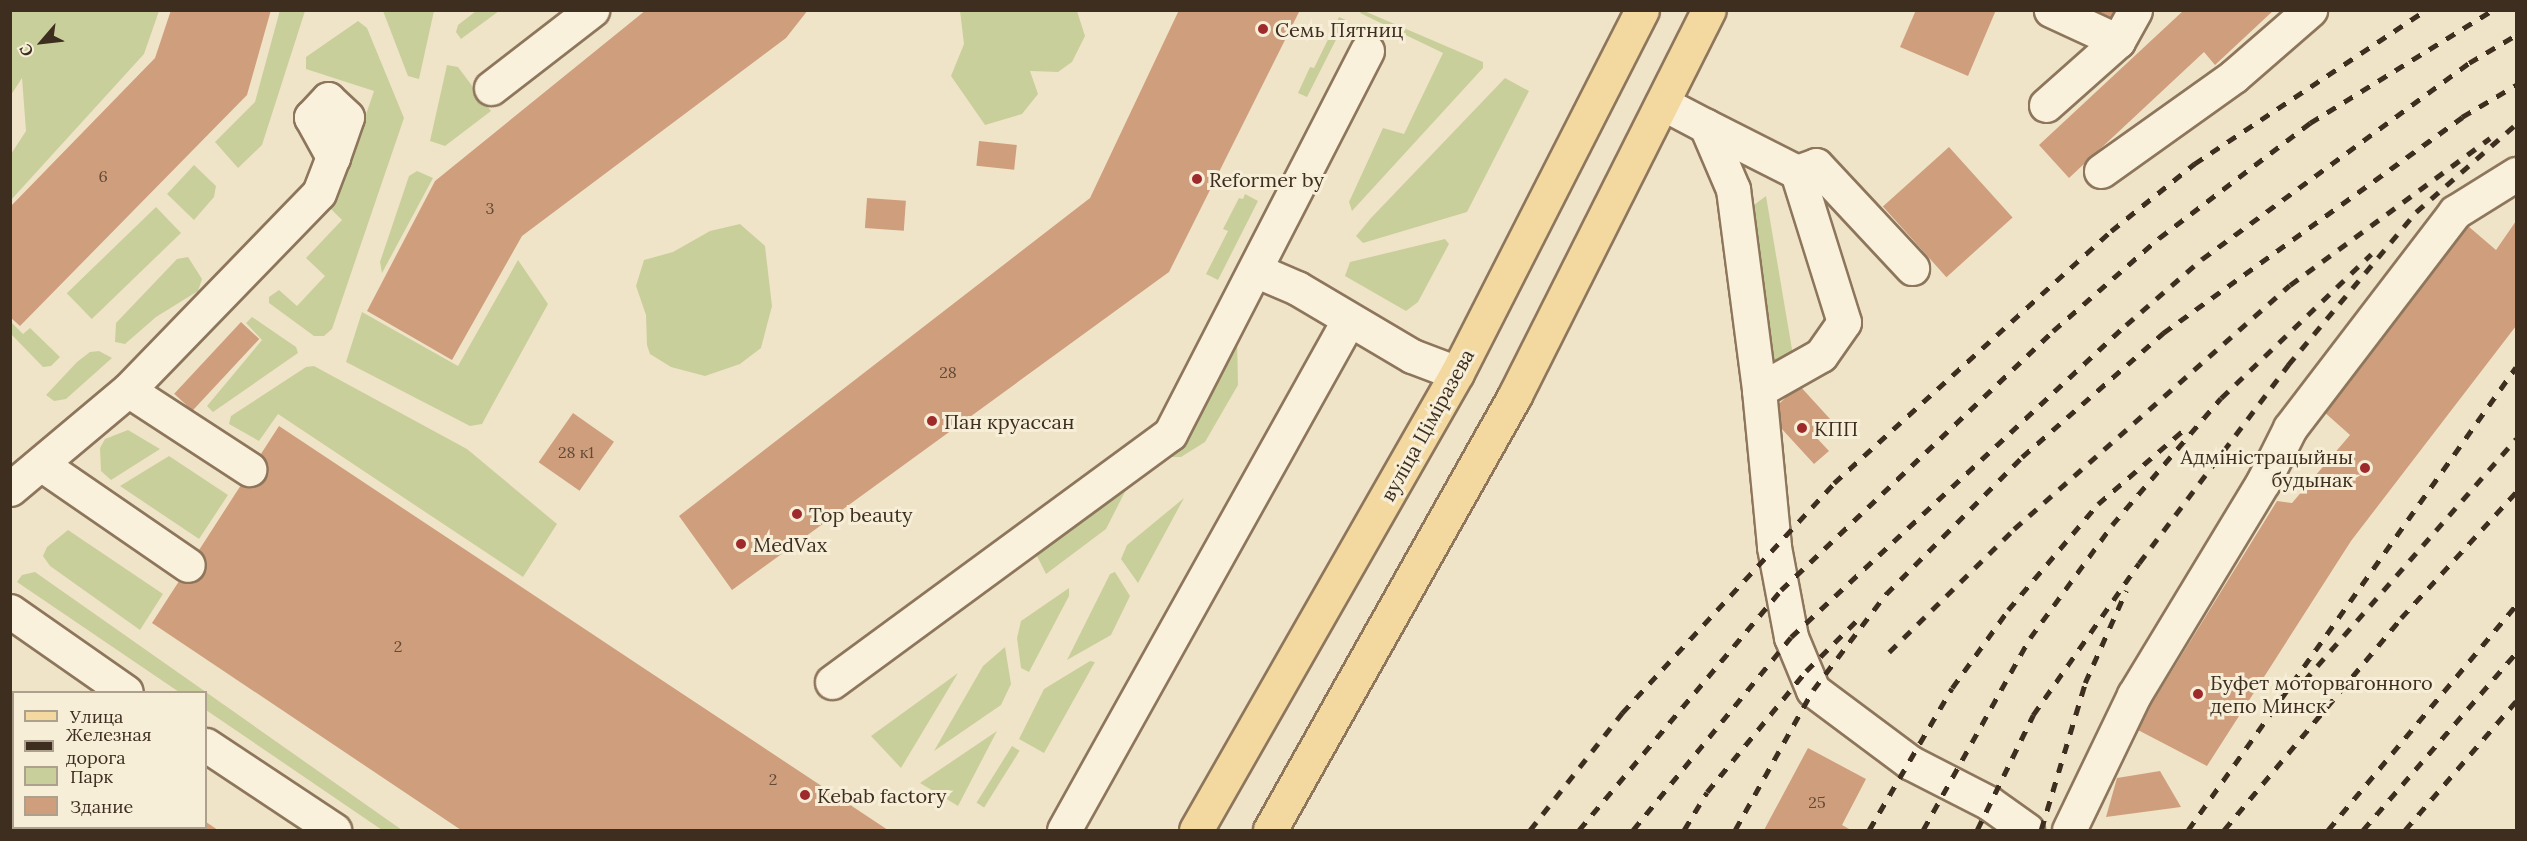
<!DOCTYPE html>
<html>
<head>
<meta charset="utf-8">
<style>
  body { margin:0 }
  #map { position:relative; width:2527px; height:841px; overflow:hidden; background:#f0e4c8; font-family:Lora,serif }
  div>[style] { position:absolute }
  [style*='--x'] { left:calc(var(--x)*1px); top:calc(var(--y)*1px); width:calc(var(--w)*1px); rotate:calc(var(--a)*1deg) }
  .green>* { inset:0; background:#c9cf9b; transform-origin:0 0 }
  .building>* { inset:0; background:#cf9f7d; transform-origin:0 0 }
  .roads { filter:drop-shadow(2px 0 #8d765c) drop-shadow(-2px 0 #8d765c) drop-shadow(0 2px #8d765c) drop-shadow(0 -2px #8d765c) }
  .minor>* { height:33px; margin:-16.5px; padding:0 16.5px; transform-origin:16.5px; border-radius:16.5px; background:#faf1dc }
  .major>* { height:33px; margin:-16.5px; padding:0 16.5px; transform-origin:16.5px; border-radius:16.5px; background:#f3d9a0 }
  .rail>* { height:4.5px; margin-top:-2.25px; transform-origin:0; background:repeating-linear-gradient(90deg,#3d2e20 0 10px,transparent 0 20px) }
  .dots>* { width:16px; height:16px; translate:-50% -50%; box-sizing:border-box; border:3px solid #f7eed8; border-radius:50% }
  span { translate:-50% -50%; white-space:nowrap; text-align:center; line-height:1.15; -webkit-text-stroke:6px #f7eed8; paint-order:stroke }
  .number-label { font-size:16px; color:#624a37 }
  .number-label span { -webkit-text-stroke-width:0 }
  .poi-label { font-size:20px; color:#3d2e20 }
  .left { translate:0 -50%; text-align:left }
  .right { translate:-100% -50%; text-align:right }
  .street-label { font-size:20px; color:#3d2e20 }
  .frame { position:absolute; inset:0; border:12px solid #3d2e20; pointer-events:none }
  .legend { position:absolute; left:12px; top:691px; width:195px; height:138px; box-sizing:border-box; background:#f7eed8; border:2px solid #ada18e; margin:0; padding:8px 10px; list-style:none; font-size:18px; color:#3d2e20 }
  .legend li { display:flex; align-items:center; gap:12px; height:30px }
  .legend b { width:30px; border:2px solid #ada18e }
  .north { position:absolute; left:12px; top:12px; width:60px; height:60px; -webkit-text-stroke:4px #f7eed8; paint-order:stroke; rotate:242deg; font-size:16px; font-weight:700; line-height:24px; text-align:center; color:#3d2e20 }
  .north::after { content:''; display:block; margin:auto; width:21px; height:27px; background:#3d2e20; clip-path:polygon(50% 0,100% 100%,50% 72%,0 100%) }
</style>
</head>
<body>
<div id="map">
  <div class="green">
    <i style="clip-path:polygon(280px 10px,305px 11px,262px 145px,238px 168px,215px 142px,255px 102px)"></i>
    <i style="clip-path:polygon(1362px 10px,1483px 62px,1483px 68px,1352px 211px,1349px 202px,1383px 128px,1404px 134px,1443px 53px,1360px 13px)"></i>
    <i style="clip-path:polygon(10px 11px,159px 11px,144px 54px,11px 200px,11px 154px,26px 131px,22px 78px,11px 95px)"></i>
    <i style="clip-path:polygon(383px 11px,434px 11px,419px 79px,408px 76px)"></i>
    <i style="clip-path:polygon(476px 11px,499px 11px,461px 39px,456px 32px,458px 25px)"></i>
    <i style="clip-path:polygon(960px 11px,1077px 11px,1085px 36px,1072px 62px,1058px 72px,1030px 71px,1038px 94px,1022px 114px,985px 125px,951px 76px,964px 44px)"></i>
    <i style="clip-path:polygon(1339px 17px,1346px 20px,1307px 97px,1298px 93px,1310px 67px,1314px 68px)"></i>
    <i style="clip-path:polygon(358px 21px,367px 28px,404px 118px,332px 329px,324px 336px,314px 336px,269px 303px,269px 297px,279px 290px,297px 306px,325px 276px,306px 258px,342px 220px,326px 204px,341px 188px,374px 91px,306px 69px,306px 57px)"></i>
    <i style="clip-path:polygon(447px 65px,458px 67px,491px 111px,445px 146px,430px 141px)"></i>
    <i style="clip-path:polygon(1505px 78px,1529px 91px,1467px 212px,1363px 243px,1356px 236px,1371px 218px)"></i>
    <i style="clip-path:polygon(194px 165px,216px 186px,214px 197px,194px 220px,167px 194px)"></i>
    <i style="clip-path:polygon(417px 171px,433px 178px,382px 273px,380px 262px,409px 176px)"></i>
    <i style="clip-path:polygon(1245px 194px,1258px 201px,1218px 280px,1206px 274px,1228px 231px,1223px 229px,1239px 198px,1243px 199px)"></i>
    <i style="clip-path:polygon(1766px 196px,1794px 361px,1774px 365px,1750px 208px)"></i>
    <i style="left:156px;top:207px;width:36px;height:124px;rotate:46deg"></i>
    <i style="clip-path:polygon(740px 224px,765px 246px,772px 306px,761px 348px,740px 364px,705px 376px,671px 367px,650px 354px,647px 345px,646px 315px,636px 286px,644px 260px,673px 252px,710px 231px)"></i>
    <i style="clip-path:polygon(1445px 239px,1449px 244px,1418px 302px,1406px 311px,1345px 276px,1350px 262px)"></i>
    <i style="clip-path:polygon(188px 257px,202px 279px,198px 291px,156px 317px,125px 344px,115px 342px,116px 323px,177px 259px)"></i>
    <i style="clip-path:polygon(518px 260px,548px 304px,482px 424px,470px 426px,346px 362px,362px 312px,458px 366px)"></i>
    <i style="clip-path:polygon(252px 317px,296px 347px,298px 353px,213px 412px,207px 406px,262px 340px,246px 323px)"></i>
    <i style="clip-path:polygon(10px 321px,23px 334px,30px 328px,60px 357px,51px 366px,43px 367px,11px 334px)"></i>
    <i style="clip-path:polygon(1237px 335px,1238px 385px,1205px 442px,1181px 457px,1166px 457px)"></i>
    <i style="clip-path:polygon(99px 351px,112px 358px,66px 399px,54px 401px,46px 395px,77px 362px,90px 352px)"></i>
    <i style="clip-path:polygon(314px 366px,467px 449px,557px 524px,523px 577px,278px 414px,259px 441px,229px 424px,231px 416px,306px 367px)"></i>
    <i style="clip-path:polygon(128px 430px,160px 449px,111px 480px,101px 471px,100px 448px,105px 439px)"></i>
    <i style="clip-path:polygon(169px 456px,228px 495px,199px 539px,120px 486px)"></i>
    <i style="clip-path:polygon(1130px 482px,1106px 529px,1046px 574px,1036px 554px)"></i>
    <i style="clip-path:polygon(1184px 498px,1138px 583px,1121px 559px,1127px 545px)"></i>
    <i style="clip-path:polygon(68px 530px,163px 594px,140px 630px,50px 566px,43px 556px,47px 547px)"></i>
    <i style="clip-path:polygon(35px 572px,402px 830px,382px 830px,206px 710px,206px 692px,179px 692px,17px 582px,22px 575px)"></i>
    <i style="clip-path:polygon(1115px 572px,1130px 596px,1111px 635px,1067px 660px,1110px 574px)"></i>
    <i style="clip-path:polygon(1069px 588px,1069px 596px,1029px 672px,1021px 668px,1017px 638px,1021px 621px)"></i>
    <i style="clip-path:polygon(1005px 647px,1011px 684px,1001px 705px,934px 751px,983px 666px)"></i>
    <i style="clip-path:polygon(1090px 661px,1095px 662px,1044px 753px,1019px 739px,1044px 689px)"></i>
    <i style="clip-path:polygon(958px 673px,901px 768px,871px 736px)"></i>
    <i style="clip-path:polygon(997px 731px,958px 806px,920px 783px)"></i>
    <i style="left:1012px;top:746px;width:9px;height:67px;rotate:32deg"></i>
  </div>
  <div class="building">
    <i style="clip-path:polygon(171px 10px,271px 10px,247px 95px,20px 326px,10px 317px,10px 207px,155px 58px)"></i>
    <i style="clip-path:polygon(646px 10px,808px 10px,786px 38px,522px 236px,452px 360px,367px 311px,435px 181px)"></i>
    <i style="clip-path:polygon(1179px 10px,1300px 10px,1169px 272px,732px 590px,679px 516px,1090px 198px)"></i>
    <i style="clip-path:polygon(1916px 10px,1996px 10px,1968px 76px,1900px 47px)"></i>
    <i style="clip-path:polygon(2091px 10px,2126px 10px,2118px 25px)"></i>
    <i style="clip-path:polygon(2184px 10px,2274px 10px,2215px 65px,2204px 52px,2069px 178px,2039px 145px)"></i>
    <i style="left:979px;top:141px;width:38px;height:25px;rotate:6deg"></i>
    <i style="left:1949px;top:147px;width:95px;height:89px;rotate:48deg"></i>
    <i style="left:867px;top:198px;width:39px;height:30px;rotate:4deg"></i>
    <i style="clip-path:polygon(2516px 221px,2516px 326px,2351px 541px,2207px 766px,2136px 729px,2277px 501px,2292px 503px,2350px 435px,2323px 411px,2468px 226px,2496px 250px)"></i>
    <i style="left:241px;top:322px;width:25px;height:98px;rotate:43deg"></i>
    <i style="clip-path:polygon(1799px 385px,1831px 420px,1814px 435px,1829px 451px,1814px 464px,1768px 414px)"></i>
    <i style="left:573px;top:413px;width:50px;height:60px;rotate:35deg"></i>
    <i style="clip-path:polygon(279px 426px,645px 669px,888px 830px,461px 830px,152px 623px)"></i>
    <i style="clip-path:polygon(1808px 748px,1866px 779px,1842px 825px,1851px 830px,1764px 830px)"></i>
    <i style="clip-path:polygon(14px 757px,14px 828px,206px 828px,206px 822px,218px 830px,10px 830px)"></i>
    <i style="clip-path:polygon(2160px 771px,2181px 807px,2106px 817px,2117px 778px)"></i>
  </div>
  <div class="roads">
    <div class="minor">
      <i style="--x:2118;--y:41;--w:35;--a:-61"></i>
      <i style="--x:491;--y:88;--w:128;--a:-37.7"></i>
      <i style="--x:1664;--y:104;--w:47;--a:27.6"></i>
      <i style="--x:1706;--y:126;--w:69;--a:66.8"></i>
      <i style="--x:1733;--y:189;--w:203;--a:82.6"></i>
      <i style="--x:1759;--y:390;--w:158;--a:84.5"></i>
      <i style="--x:1774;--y:547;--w:92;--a:79.3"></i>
      <i style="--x:1791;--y:637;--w:57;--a:67.5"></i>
      <i style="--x:1813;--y:690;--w:122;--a:36.7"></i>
      <i style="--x:1911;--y:763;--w:88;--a:27.1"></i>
      <i style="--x:1989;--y:803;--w:47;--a:35.4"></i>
      <i style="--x:2046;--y:105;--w:96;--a:-41.6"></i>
      <i style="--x:2118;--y:41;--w:74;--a:-155.2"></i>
      <i style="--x:1706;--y:126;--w:102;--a:26.8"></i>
      <i style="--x:2101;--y:171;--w:163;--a:-35.5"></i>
      <i style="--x:2234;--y:76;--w:101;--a:-41"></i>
      <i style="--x:1255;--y:270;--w:46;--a:23.2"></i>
      <i style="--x:1297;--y:288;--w:134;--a:30.6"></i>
      <i style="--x:1412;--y:356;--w:48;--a:20.7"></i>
      <i style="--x:128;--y:390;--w:145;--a:33.1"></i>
      <i style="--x:1759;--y:390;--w:71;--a:-29.4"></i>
      <i style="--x:1821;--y:355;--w:40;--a:-55.1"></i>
      <i style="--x:1844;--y:322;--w:157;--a:-107.4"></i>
      <i style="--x:1797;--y:172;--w:20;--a:-20"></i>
      <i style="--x:1816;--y:165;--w:141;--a:47"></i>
      <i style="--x:41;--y:464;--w:178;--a:34.5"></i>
      <i style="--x:10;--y:489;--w:154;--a:-40"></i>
      <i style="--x:128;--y:390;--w:274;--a:-45.9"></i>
      <i style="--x:319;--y:193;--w:39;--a:-69"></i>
      <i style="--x:333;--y:157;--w:42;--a:-70.7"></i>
      <i style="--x:347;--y:117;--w:26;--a:-137"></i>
      <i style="--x:328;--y:99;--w:25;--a:133"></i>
      <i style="--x:311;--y:117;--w:46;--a:61.2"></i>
      <i style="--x:10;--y:611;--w:141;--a:34.9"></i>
      <i style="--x:832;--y:682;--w:419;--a:-36.3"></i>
      <i style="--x:1170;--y:434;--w:431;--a:-62.8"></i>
      <i style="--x:10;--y:745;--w:4;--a:27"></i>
      <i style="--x:206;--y:745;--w:154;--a:33.6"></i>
      <i style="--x:1064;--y:830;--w:583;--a:-60.84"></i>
      <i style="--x:2069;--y:830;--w:150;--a:-64.3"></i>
      <i style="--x:2134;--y:695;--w:249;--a:-58.8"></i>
      <i style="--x:2263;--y:482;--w:60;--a:-63.4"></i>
      <i style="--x:2290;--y:428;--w:272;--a:-52.6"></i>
      <i style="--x:2455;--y:212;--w:72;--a:-31.9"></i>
    </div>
    <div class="major">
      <i style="--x:1196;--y:830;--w:526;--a:-60.27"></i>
      <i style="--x:1457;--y:373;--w:407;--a:-63"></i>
      <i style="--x:1270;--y:830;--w:499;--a:-60.6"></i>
      <i style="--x:1515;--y:395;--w:431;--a:-63.3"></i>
    </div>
  </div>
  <div class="rail">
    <i style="--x:1889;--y:652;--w:175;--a:-44.5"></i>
    <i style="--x:2014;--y:529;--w:368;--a:-41.5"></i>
    <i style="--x:2290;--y:285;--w:248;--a:-36.3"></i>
    <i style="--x:2304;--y:681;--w:322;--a:-48.8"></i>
    <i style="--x:1530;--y:830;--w:149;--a:-51.8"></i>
    <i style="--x:1622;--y:713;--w:313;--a:-47.3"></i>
    <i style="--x:1834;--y:483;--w:374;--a:-42.3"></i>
    <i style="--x:2111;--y:231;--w:107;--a:-38.9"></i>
    <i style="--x:2194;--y:164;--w:278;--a:-33.6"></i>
    <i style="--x:1579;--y:830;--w:314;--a:-49.9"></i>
    <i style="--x:1781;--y:590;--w:376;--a:-43.6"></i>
    <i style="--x:2053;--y:331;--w:141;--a:-41.3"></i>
    <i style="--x:2159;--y:238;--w:190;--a:-37.3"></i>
    <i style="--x:2310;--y:123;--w:215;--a:-31.7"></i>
    <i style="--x:1633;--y:830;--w:249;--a:-50.7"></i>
    <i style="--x:1791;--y:637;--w:458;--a:-43"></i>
    <i style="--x:2126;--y:325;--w:101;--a:-41"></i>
    <i style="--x:2202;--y:259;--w:331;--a:-36.3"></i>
    <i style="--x:2469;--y:63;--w:55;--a:-30.8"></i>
    <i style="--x:1684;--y:830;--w:44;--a:-58.8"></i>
    <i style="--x:1707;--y:792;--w:156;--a:-50.7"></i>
    <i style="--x:1806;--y:671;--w:75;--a:-45"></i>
    <i style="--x:1735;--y:830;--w:160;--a:-60.9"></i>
    <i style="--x:1813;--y:690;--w:121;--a:-52.8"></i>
    <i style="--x:1886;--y:594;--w:193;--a:-45.2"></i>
    <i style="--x:2022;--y:457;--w:188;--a:-41.3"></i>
    <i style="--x:2163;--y:333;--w:369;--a:-35.8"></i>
    <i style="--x:2462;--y:117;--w:63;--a:-30.7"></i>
    <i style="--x:1869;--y:830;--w:164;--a:-59.7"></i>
    <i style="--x:1952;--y:688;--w:96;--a:-54.3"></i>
    <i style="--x:2008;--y:610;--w:139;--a:-49.7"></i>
    <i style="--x:2098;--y:504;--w:119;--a:-40.9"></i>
    <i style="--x:1923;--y:830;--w:220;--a:-60.9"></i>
    <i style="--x:2030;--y:638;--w:140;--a:-54"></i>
    <i style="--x:2112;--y:525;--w:167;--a:-49.4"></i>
    <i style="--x:2221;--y:398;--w:208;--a:-43.8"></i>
    <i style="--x:1977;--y:830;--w:128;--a:-64"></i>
    <i style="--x:2033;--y:715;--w:185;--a:-55.1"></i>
    <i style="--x:2139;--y:563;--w:248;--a:-53"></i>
    <i style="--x:2288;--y:365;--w:199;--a:-50.1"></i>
    <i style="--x:2416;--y:212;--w:133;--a:-41.3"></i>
    <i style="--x:2041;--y:830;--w:153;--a:-73.3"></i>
    <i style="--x:2085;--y:683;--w:101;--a:-66"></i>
    <i style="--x:2188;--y:830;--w:567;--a:-54.69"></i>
    <i style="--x:2224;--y:830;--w:276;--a:-50.1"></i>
    <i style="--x:2401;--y:618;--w:171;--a:-47.6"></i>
    <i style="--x:2328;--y:830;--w:293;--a:-50.1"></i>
    <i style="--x:2363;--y:830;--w:234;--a:-49.2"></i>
    <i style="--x:2405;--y:830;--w:170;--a:-49.3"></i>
  </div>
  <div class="dots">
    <i style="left:1263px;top:29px;background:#9e2a2b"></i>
    <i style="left:1197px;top:179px;background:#9e2a2b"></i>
    <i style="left:932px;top:421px;background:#9e2a2b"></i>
    <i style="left:1802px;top:428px;background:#9e2a2b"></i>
    <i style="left:2365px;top:468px;background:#9e2a2b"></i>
    <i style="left:797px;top:514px;background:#9e2a2b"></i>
    <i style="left:741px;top:544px;background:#9e2a2b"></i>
    <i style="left:2198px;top:694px;background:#9e2a2b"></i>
    <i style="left:805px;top:795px;background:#9e2a2b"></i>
  </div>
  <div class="number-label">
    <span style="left:103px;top:176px">6</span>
    <span style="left:490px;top:208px">3</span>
    <span style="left:948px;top:372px">28</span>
    <span style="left:576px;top:452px">28 к1</span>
    <span style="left:398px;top:646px">2</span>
    <span style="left:773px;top:779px">2</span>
    <span style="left:1817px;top:802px">25</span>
  </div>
  <div class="poi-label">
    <span class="left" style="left:1275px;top:29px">Семь Пятниц</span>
    <span class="left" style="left:1209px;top:179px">Reformer by</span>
    <span class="left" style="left:944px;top:421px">Пан круассан</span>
    <span class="left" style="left:1814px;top:428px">КПП</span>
    <span class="right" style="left:2353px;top:468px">Адміністрацыйны<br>будынак</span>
    <span class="left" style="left:809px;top:514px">Top beauty</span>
    <span class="left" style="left:753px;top:544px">MedVax</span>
    <span class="left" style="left:2210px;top:694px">Буфет моторвагонного<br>депо Минск</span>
    <span class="left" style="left:817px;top:795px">Kebab factory</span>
  </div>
  <div class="street-label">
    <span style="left:1427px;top:425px;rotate:-61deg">вуліца Ціміразева</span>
  </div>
  <div class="frame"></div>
  <ul class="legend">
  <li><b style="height:8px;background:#f3d9a0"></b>Улица</li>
  <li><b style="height:8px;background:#3d2e20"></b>Железная дорога</li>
  <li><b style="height:16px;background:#c9cf9b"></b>Парк</li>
  <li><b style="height:16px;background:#cf9f7d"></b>Здание</li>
  </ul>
  <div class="north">С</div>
</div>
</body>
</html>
